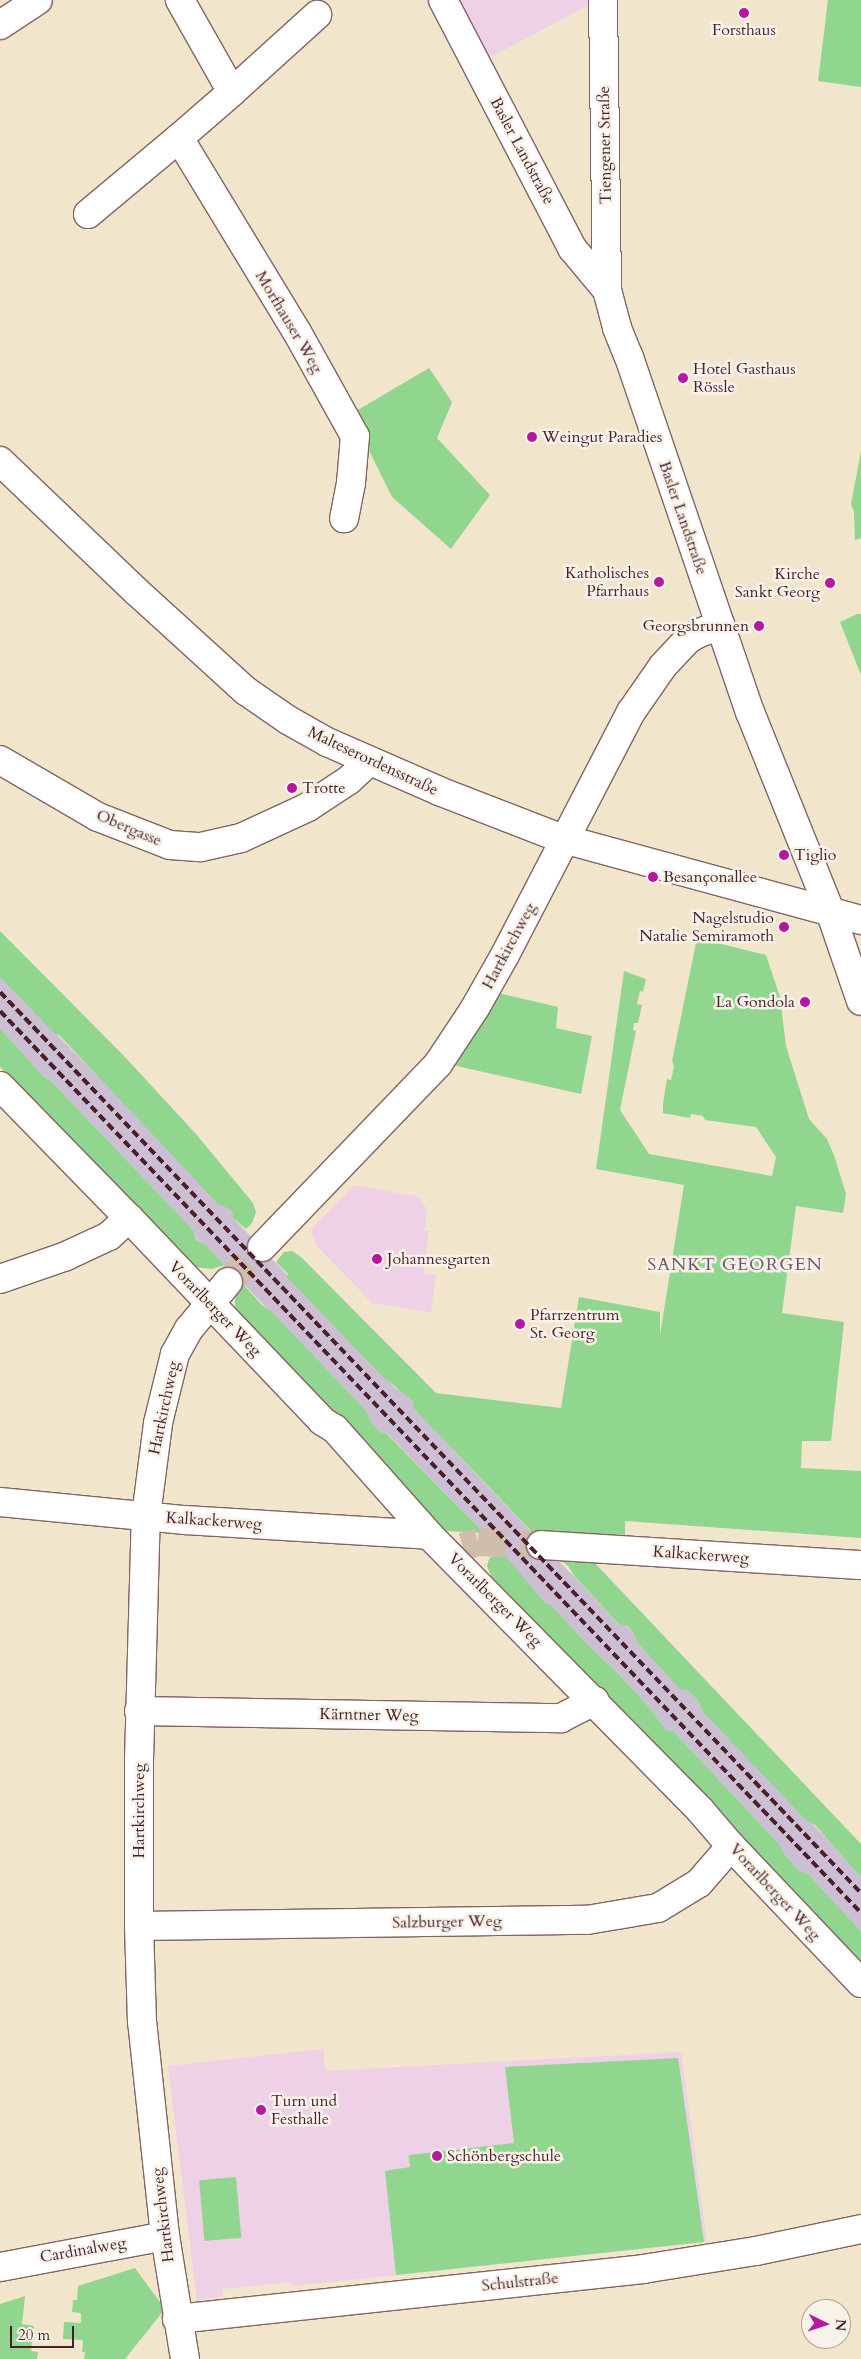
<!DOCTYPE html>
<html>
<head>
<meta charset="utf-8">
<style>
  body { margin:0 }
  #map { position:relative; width:861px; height:2359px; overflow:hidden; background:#f1e5cc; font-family:Cardo,serif }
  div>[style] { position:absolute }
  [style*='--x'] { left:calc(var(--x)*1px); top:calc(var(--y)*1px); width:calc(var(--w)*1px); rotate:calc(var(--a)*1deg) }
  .built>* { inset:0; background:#eed0e7 }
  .industrial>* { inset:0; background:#ccbed3 }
  .green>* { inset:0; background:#91d68f; transform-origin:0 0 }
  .minor-tunnel>* { height:28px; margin-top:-14px; transform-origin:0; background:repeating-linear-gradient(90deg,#d0bdac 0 28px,transparent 0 42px) }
  .roads { filter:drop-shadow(1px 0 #846463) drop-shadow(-1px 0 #846463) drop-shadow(0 1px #846463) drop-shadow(0 -1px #846463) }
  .minor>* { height:28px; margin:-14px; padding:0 14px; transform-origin:14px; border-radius:14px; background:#fff }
  .rail>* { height:4px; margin-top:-2px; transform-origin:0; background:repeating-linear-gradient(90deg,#4a1f2b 0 8px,transparent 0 12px) }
  .dots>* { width:14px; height:14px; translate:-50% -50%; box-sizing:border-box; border:2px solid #f7f3e8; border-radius:50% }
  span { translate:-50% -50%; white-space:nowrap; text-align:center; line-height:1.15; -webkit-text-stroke:5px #f7f3e8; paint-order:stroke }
  .poi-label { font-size:16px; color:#4a1f2b }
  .left { translate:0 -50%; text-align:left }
  .right { translate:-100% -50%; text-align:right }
  .street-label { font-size:16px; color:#4a1f2b }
  .neighbourhood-label { font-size:18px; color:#77566e; letter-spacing:1px }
  .north { position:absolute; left:801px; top:2299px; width:50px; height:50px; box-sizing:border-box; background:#f7f3e8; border:1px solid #b29e9c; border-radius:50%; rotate:94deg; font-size:14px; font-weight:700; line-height:20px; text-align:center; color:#4a1f2b }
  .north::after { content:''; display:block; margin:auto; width:18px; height:22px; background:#b5179e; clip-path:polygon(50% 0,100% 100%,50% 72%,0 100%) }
  .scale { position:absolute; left:10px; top:2326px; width:64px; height:22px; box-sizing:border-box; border:2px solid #4a1f2b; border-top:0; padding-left:6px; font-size:15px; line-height:18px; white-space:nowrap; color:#4a1f2b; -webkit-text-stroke:4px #f7f3e8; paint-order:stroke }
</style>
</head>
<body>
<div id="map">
  <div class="built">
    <i style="clip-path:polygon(453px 0,593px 0,593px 3px,485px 60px)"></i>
    <i style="clip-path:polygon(355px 1185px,420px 1197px,427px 1210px,424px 1231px,429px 1231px,423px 1273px,436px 1275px,431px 1312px,461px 1317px,372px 1303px,316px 1245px,311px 1229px)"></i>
    <i style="clip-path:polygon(323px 2049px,326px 2071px,681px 2052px,707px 2242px,292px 2286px,291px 2282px,222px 2289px,223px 2296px,197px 2300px,168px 2066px)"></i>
  </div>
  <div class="industrial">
    <i style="clip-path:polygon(0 977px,233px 1213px,233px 1218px,395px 1388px,403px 1391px,414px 1401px,414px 1409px,620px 1625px,626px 1625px,635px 1635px,637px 1642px,680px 1688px,688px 1691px,699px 1702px,702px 1711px,830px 1842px,861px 1877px,861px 1931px,807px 1873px,799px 1871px,783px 1852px,781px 1846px,673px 1731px,666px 1730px,652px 1711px,618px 1673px,593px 1650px,551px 1605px,545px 1603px,484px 1533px,387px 1433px,380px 1432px,370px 1421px,368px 1413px,206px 1245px,195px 1238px,194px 1231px,50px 1080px,44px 1077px,0 1028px)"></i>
  </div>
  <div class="green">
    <i style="clip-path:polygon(828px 0,861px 0,861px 87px,818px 81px)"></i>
    <i style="clip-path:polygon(429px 368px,452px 402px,437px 438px,490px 495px,451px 549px,392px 497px,351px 414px)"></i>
    <i style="clip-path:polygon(861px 451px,861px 538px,855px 540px,854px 512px,851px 504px)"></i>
    <i style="clip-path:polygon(857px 614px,861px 614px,861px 675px,840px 622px)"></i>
    <i style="clip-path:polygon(0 931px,125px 1057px,196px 1134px,253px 1203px,256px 1212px,252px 1223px,246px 1229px,233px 1218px,233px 1213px,228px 1208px,219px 1205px,60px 1036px,54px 1033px,0 977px)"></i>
    <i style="clip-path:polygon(697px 938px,766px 955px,780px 997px,786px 1046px,809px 1119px,827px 1139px,834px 1155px,846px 1194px,843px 1213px,796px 1206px,782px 1313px,844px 1322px,831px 1441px,802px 1441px,801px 1468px,861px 1471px,861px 1538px,625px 1521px,625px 1535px,550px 1531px,533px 1533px,414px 1409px,413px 1401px,382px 1376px,287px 1277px,288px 1274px,276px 1262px,284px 1252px,292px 1251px,301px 1257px,436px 1393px,561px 1408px,579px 1297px,660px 1312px,660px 1335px,684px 1185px,596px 1169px,624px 971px,646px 979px,643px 992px,640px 991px,637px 1004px,642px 1005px,638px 1023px,634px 1023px,633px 1030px,636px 1031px,620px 1110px,649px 1154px,772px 1176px,776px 1157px,756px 1127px,705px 1120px,703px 1116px,691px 1114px,690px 1118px,663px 1113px,663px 1104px,667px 1079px,671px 1080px,674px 1066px,672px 1061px)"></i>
    <i style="clip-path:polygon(498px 993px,558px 1007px,556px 1028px,592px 1036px,581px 1094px,448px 1064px)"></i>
    <i style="clip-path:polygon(0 1028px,44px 1077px,50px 1080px,194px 1231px,195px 1239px,206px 1245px,225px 1265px,212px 1269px,195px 1267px,0 1067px)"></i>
    <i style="clip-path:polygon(243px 1284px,262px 1305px,271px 1311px,368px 1413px,370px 1421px,380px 1432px,386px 1433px,484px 1533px,446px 1531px,440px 1528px,241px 1318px,235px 1305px,235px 1298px)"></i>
    <i style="clip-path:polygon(495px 1554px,504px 1554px,545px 1603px,551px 1605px,593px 1650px,618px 1673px,652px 1711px,666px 1730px,673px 1731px,781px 1846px,783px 1852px,799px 1871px,807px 1873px,861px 1931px,861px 1965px,492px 1578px,487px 1566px,489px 1559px)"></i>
    <i style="clip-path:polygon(555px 1556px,590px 1558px,861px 1844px,861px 1877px,815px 1825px,807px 1821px,702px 1711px,699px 1702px,688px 1691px,680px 1689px,637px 1642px,635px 1635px,627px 1625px,620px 1625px,574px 1576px,568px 1566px)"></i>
    <i style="clip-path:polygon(678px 2058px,704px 2242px,396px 2275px,385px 2171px,410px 2167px,409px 2155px,514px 2143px,505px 2067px)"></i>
    <i style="left:236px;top:2177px;width:61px;height:37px;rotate:85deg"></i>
    <i style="clip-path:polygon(135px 2268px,165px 2309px,125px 2359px,84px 2359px,85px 2352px,82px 2352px,83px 2340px,63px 2339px,64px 2322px,81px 2323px,81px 2313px,72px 2312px,73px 2300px,77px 2300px,78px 2286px)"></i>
    <i style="clip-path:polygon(25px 2296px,22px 2324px,34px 2326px,31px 2351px,38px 2352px,37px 2359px,0 2359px,0 2304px)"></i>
  </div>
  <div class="minor-tunnel">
    <i style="--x:228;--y:1282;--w:49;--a:-45.8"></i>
    <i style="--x:453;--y:1559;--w:16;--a:-50"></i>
    <i style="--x:463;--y:1547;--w:16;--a:-18"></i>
    <i style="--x:478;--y:1542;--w:63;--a:2.7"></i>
  </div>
  <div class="roads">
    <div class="minor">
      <i style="--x:443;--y:0;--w:280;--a:62.5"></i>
      <i style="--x:572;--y:248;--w:55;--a:50.2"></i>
      <i style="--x:607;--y:290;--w:39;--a:75"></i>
      <i style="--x:617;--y:328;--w:31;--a:68"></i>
      <i style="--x:629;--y:357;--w:375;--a:71.2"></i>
      <i style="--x:750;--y:712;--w:214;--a:68.1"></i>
      <i style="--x:830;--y:911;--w:95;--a:71"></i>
      <i style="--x:603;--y:0;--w:290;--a:89.2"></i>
      <i style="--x:0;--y:25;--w:45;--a:-33.3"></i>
      <i style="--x:232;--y:92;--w:115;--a:-42.2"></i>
      <i style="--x:179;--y:138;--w:70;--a:-41"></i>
      <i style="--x:232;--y:92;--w:106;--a:-119.5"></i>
      <i style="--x:88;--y:214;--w:119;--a:-39.9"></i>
      <i style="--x:179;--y:138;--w:227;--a:58.7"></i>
      <i style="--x:297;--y:332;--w:119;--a:60.9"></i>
      <i style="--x:355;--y:436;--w:47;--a:94.9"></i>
      <i style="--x:351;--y:483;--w:36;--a:101"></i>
      <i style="--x:0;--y:461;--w:188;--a:43.7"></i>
      <i style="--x:136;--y:591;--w:149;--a:42.3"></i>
      <i style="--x:246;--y:691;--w:51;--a:34.6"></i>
      <i style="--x:288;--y:720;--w:45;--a:29.4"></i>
      <i style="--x:327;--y:742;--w:122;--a:23.6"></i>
      <i style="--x:439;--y:791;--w:133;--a:21.2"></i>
      <i style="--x:563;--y:839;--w:309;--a:15.2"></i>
      <i style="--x:0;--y:760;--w:113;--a:30.2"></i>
      <i style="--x:98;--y:817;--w:77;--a:21.3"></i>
      <i style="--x:170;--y:845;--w:31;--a:4"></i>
      <i style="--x:201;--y:847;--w:41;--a:-12.7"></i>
      <i style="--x:241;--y:838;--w:74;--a:-24.8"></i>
      <i style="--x:308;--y:807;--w:49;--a:-33.4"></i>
      <i style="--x:349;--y:780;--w:26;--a:-43"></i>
      <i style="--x:0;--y:1086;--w:185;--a:45.7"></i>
      <i style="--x:129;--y:1218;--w:280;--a:46.4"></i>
      <i style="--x:322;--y:1421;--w:15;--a:32"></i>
      <i style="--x:335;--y:1429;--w:142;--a:48.4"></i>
      <i style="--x:429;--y:1535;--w:386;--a:45.4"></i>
      <i style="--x:700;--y:1810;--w:48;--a:49.3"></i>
      <i style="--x:731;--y:1846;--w:189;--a:46.5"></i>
      <i style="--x:262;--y:1247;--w:254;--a:-46.1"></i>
      <i style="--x:438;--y:1064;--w:67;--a:-56.5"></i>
      <i style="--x:475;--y:1008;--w:61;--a:-60.5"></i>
      <i style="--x:505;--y:955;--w:274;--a:-62.6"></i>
      <i style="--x:631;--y:712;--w:56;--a:-55.2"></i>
      <i style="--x:663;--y:666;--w:35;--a:-47"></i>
      <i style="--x:687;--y:640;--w:14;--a:-30"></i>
      <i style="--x:699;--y:633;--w:23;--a:-20"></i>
      <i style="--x:0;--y:1279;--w:68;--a:-19"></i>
      <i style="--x:64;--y:1257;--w:50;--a:-25"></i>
      <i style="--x:109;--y:1236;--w:27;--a:-42"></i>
      <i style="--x:0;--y:1502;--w:186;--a:5.6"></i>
      <i style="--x:185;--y:1520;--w:244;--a:3.5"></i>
      <i style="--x:541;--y:1545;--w:321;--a:3.6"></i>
      <i style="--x:139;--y:1711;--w:422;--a:1"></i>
      <i style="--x:561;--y:1718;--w:38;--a:-27"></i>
      <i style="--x:139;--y:1926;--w:448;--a:-0.8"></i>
      <i style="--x:587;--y:1920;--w:72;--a:-9.6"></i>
      <i style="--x:658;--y:1908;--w:48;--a:-31.4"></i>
      <i style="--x:699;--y:1883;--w:49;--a:-49.1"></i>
      <i style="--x:0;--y:2267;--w:168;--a:-10.6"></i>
      <i style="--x:177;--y:2319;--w:469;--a:-6.1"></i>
      <i style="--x:643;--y:2269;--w:114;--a:-9.1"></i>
      <i style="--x:756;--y:2251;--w:107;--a:-11.8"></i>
      <i style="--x:185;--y:2359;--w:125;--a:-99.2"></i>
      <i style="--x:165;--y:2236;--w:215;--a:-96.1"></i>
      <i style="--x:142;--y:2022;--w:96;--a:-91.8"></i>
      <i style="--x:139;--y:1926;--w:166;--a:-90"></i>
      <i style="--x:139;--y:1760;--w:244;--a:-88.4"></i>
      <i style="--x:146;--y:1516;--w:94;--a:-82.6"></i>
      <i style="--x:158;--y:1423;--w:71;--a:-76.2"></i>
      <i style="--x:175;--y:1354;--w:29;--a:-61"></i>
      <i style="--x:189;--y:1329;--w:61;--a:-50.3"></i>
    </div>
  </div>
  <div class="rail">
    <i style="--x:0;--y:992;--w:1246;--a:46.3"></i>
    <i style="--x:0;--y:1011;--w:1247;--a:46.33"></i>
  </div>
  <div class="dots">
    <i style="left:744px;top:13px;background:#b5179e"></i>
    <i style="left:683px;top:378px;background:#b5179e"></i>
    <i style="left:532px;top:437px;background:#b5179e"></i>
    <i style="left:659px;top:582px;background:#b5179e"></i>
    <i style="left:830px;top:583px;background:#b5179e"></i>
    <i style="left:759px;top:626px;background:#b5179e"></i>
    <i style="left:292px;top:788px;background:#b5179e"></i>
    <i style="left:784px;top:855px;background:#b5179e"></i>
    <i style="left:653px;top:877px;background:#b5179e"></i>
    <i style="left:784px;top:927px;background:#b5179e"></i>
    <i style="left:805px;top:1002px;background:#b5179e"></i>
    <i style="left:377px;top:1259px;background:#b5179e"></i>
    <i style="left:520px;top:1324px;background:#b5179e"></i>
    <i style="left:261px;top:2110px;background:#b5179e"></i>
    <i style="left:437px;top:2156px;background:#b5179e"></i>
  </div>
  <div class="poi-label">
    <span style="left:744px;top:30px">Forsthaus</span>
    <span class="left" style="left:693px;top:378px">Hotel Gasthaus<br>Rössle</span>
    <span class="left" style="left:542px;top:437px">Weingut Paradies</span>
    <span class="right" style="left:649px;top:582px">Katholisches<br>Pfarrhaus</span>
    <span class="right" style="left:820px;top:583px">Kirche<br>Sankt Georg</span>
    <span class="right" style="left:749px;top:626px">Georgsbrunnen</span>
    <span class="left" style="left:302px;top:788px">Trotte</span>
    <span class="left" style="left:794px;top:855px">Tiglio</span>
    <span class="left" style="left:663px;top:877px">Besançonallee</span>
    <span class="right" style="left:774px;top:927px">Nagelstudio<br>Natalie Semiramoth</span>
    <span class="right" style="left:795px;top:1002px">La Gondola</span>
    <span class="left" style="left:387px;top:1259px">Johannesgarten</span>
    <span class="left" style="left:530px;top:1324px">Pfarrzentrum<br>St. Georg</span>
    <span class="left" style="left:271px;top:2110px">Turn und<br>Festhalle</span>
    <span class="left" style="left:447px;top:2156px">Schönbergschule</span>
  </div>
  <div class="street-label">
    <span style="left:605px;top:145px;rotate:-91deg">Tiengener Straße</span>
    <span style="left:522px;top:151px;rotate:62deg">Basler Landstraße</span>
    <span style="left:289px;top:322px;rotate:59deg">Morfhauser Weg</span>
    <span style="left:683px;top:518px;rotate:71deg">Basler Landstraße</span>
    <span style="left:373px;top:761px;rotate:25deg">Malteserordensstraße</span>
    <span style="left:129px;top:828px;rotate:23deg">Obergasse</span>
    <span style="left:509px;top:946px;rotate:-62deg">Hartkirchweg</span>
    <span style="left:215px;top:1309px;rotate:46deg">Vorarlberger Weg</span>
    <span style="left:164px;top:1408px;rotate:-78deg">Hartkirchweg</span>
    <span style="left:214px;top:1521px;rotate:4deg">Kalkackerweg</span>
    <span style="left:701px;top:1555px;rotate:4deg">Kalkackerweg</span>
    <span style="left:495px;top:1600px;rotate:45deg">Vorarlberger Weg</span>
    <span style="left:369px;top:1715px;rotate:1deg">Kärntner Weg</span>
    <span style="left:139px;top:1811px;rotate:-90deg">Hartkirchweg</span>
    <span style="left:775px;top:1892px;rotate:47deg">Vorarlberger Weg</span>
    <span style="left:447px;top:1922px;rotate:-1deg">Salzburger Weg</span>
    <span style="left:163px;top:2215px;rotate:-97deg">Hartkirchweg</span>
    <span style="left:83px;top:2250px;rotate:-10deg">Cardinalweg</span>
    <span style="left:520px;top:2282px;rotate:-6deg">Schulstraße</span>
  </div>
  <div class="neighbourhood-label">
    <span style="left:735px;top:1265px">SANKT GEORGEN</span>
  </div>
  <div class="north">N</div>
  <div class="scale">20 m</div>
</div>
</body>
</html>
